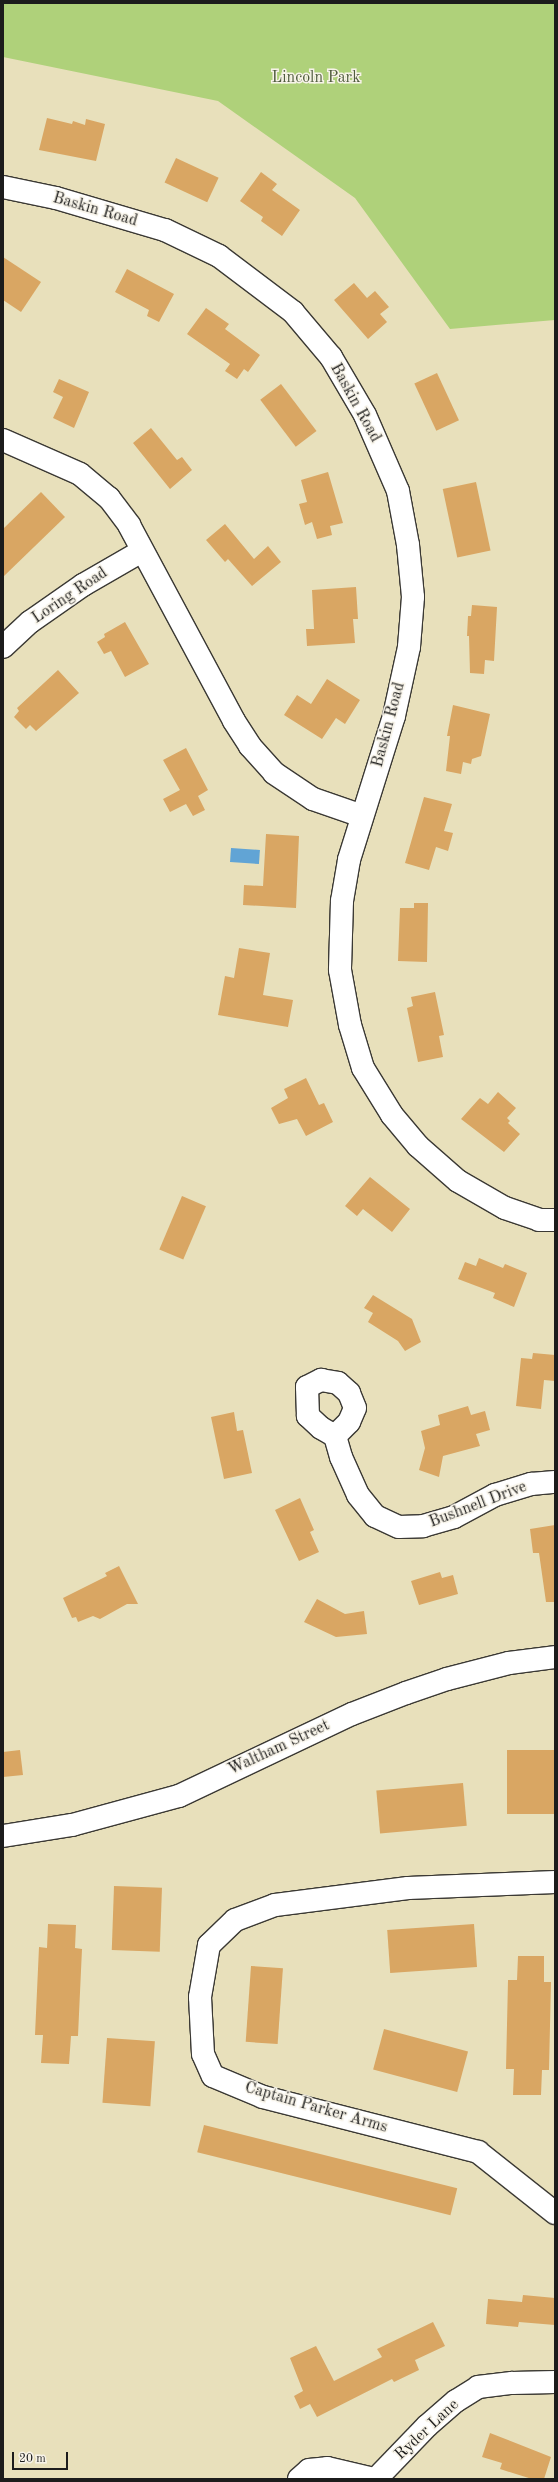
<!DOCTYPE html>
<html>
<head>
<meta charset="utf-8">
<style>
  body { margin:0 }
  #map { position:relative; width:558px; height:2482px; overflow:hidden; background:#e8e0bb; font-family:"Old Standard TT",serif }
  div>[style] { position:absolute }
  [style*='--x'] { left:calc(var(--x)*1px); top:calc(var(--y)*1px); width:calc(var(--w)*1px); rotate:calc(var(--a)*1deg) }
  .green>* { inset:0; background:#afd17a }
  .water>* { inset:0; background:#61a4d5; transform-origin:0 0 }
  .building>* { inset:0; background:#d9a663; transform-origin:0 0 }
  .roads { filter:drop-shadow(1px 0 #3b3934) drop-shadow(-1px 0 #3b3934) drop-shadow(0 1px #3b3934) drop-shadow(0 -1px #3b3934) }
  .minor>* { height:22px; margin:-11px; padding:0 11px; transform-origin:11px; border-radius:11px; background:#fff }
  .primary>* { height:22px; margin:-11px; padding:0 11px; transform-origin:11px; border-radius:11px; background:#fff }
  span { translate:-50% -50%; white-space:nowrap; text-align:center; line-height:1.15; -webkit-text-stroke:3px #f7f3e8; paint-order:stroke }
  .park-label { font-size:16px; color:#4f5b3d }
  .street-label { font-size:16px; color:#1c1c1c }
  .frame { position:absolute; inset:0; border:4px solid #1c1c1c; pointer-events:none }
  .scale { position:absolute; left:12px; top:2452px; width:56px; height:18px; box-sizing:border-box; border:2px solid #1c1c1c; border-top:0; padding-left:5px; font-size:12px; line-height:14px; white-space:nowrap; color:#1c1c1c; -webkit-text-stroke:3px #f7f3e8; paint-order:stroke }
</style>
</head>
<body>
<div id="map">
  <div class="green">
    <i style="clip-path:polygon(3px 3px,555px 3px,555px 320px,450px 329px,355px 198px,218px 101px,3px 57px)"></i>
  </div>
  <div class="water">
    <i style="left:231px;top:848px;width:29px;height:14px;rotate:4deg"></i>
  </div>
  <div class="building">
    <i style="clip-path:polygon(47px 118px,72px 124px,73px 121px,85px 125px,86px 119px,105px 124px,96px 161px,39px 150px)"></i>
    <i style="left:176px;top:158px;width:47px;height:27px;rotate:25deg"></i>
    <i style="clip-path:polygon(261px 172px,277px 184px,272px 190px,300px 210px,282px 236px,261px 221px,263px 217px,240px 201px)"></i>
    <i style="clip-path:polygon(3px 257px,41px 282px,21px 312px,3px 300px)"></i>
    <i style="clip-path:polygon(127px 269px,174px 294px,159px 322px,147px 316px,149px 310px,115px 292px)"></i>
    <i style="clip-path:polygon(354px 283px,367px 298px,375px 291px,389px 307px,380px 314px,387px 322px,368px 339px,334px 300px)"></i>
    <i style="clip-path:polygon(206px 308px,229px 324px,225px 329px,260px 355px,248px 372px,244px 369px,237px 379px,225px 371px,230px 364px,187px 334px)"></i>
    <i style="left:437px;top:373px;width:52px;height:25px;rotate:65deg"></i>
    <i style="clip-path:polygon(59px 379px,89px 392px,74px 428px,53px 418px,63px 397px,53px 392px)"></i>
    <i style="left:281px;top:384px;width:59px;height:26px;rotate:53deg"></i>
    <i style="clip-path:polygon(151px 428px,177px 460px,182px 457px,192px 470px,170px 489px,133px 443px)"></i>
    <i style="clip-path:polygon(328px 472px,343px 523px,330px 526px,332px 535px,317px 539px,312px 522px,305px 525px,299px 504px,307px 502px,301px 480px)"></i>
    <i style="left:476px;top:482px;width:70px;height:34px;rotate:78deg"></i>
    <i style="clip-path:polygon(41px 492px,65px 517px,3px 577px,3px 529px)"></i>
    <i style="clip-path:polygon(225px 524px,254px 559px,268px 546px,281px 562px,252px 586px,228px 559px,225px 562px,206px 540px)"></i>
    <i style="clip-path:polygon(356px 587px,358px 619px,353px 619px,355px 643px,307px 646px,306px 629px,314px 629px,312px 590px)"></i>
    <i style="clip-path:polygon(472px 605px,497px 607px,494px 661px,485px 660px,484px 674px,470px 673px,469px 636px,467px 636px,468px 616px,471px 616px)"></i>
    <i style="clip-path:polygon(125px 622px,149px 664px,125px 677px,111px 651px,104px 654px,97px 642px,105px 637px,104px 634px)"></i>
    <i style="clip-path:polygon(58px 670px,79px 693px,36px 731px,30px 725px,26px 729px,14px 717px,19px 711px,17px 708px)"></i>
    <i style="clip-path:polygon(327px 679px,360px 700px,345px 724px,336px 718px,322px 739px,284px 715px,297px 695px,311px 704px)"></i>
    <i style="clip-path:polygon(453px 705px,490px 714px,481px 756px,472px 759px,471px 764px,463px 762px,461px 774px,446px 771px,450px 736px,447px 736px)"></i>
    <i style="clip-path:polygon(186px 748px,208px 790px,198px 796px,205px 810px,193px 816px,186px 804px,170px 812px,163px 799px,180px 790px,163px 760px)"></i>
    <i style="clip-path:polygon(424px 797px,452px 804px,444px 831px,453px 833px,448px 851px,436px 847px,429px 870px,405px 863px)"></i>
    <i style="clip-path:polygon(266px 834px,299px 836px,296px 908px,243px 905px,244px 885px,263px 886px)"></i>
    <i style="clip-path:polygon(414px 903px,428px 903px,427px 962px,398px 961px,400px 908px,414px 908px)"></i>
    <i style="clip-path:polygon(239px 948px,270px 953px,263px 995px,293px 1000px,288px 1027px,218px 1015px,225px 976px,234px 978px)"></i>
    <i style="clip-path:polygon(435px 992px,444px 1035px,439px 1036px,443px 1057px,418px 1062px,407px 1008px,413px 1006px,411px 997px)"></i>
    <i style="clip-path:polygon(306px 1078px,319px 1105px,324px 1103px,333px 1122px,306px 1136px,297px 1119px,279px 1124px,271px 1108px,288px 1098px,284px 1089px)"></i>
    <i style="clip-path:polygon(498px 1092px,516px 1108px,507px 1118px,510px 1121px,508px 1123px,520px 1134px,504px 1152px,461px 1119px,478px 1100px,480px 1098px,488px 1104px)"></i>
    <i style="clip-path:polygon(370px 1177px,410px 1209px,392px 1232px,363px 1209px,357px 1216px,345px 1206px)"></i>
    <i style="left:182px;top:1196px;width:26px;height:58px;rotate:23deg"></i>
    <i style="clip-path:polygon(479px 1258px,503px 1268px,505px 1264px,527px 1273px,514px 1307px,493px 1298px,495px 1293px,458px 1279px,465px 1262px,476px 1266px)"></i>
    <i style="clip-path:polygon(373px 1295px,412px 1319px,421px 1342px,405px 1351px,398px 1341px,368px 1322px,373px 1313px,364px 1308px)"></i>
    <i style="clip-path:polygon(533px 1353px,555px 1355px,555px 1381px,544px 1380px,541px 1409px,516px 1406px,521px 1358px,532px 1359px)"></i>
    <i style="clip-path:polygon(468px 1406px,471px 1415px,485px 1411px,490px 1430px,476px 1434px,480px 1446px,443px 1456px,439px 1477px,419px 1470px,425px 1448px,421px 1431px,440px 1425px,438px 1415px)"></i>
    <i style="clip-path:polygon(234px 1412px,237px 1431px,243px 1430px,252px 1473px,224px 1479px,211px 1417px)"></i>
    <i style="clip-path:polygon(300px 1498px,314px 1530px,310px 1532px,319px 1552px,299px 1561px,275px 1510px)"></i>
    <i style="clip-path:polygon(555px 1525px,555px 1602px,546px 1602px,539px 1553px,533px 1553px,530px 1529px)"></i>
    <i style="clip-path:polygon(119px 1566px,138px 1604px,127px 1604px,100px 1619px,93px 1616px,78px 1622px,76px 1617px,72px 1618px,63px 1598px,107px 1576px,105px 1573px)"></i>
    <i style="clip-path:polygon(440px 1572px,442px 1578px,453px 1575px,458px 1594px,419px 1605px,411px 1581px)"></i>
    <i style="clip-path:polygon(317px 1599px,345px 1614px,364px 1611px,367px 1634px,336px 1637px,304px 1622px)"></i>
    <i style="clip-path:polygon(20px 1750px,23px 1775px,3px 1777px,3px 1752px)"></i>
    <i style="left:507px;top:1750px;width:48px;height:64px"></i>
    <i style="left:463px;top:1783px;width:43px;height:87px;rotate:85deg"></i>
    <i style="left:114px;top:1886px;width:48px;height:64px;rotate:2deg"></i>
    <i style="clip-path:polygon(48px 1924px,76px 1925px,75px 1948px,82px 1949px,78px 2036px,71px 2036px,69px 2064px,41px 2063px,43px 2035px,35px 2035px,39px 1947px,47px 1948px)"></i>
    <i style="left:474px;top:1924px;width:43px;height:87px;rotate:86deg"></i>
    <i style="clip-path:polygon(518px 1956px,544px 1956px,544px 1982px,551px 1982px,549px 2070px,542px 2070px,541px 2095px,513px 2095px,514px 2069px,506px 2069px,508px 1980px,517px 1980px)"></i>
    <i style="left:251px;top:1966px;width:32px;height:76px;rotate:4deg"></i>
    <i style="left:384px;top:2029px;width:87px;height:42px;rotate:15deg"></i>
    <i style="left:107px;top:2038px;width:48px;height:65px;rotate:4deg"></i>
    <i style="left:204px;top:2125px;width:261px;height:28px;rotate:14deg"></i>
    <i style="clip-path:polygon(523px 2295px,555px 2298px,555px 2325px,519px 2322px,518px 2327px,486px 2324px,488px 2299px,522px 2302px)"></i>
    <i style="clip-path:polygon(433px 2322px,445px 2346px,415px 2360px,419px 2370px,394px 2382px,392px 2379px,317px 2417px,310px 2404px,300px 2409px,294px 2396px,303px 2391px,290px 2358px,316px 2346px,334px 2381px,382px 2357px,377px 2349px)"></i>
    <i style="clip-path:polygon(490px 2433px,551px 2457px,544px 2479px,532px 2479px,500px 2469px,502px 2463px,482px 2457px)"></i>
  </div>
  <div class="roads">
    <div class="minor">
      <i style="--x:3;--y:187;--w:54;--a:11.7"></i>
      <i style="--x:56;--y:198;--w:114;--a:16.4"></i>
      <i style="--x:165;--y:230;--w:60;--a:25.7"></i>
      <i style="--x:219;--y:256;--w:93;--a:37.1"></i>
      <i style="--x:293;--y:312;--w:59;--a:49.8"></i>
      <i style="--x:331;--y:357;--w:67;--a:59.6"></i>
      <i style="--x:365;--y:415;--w:83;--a:66.5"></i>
      <i style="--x:398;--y:491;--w:55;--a:79.5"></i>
      <i style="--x:408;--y:545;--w:52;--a:84.5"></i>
      <i style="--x:413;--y:597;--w:50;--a:94.6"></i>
      <i style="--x:409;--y:647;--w:71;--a:102.3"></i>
      <i style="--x:394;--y:716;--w:151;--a:107.4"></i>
      <i style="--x:349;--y:860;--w:42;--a:99.7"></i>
      <i style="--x:342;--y:901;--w:69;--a:91.7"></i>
      <i style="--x:340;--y:970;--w:56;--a:79.7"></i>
      <i style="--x:350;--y:1025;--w:45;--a:73.2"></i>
      <i style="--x:363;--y:1068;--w:55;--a:58.3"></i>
      <i style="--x:392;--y:1115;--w:40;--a:50"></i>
      <i style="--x:418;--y:1146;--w:53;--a:41.2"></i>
      <i style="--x:458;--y:1181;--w:54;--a:29.9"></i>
      <i style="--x:505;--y:1208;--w:36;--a:19"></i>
      <i style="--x:539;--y:1220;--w:16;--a:0"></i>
      <i style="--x:3;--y:440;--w:84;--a:23.8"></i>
      <i style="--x:80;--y:474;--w:38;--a:40"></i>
      <i style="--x:109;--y:498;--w:34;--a:53"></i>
      <i style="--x:129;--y:525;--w:222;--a:61.8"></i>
      <i style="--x:234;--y:721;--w:30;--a:57"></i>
      <i style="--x:250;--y:746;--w:36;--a:48"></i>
      <i style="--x:274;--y:773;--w:47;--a:33.7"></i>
      <i style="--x:313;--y:799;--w:52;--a:19.1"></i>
      <i style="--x:3;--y:647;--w:37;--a:-43"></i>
      <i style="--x:30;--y:622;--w:65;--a:-34.9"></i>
      <i style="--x:83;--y:585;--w:68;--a:-30"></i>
      <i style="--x:335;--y:1436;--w:16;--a:-150"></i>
      <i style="--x:321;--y:1428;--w:18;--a:-137"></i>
      <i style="--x:308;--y:1416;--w:29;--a:-92"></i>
      <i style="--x:307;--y:1387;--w:16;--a:-27"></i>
      <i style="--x:321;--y:1380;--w:17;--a:10"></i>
      <i style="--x:338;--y:1383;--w:15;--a:42"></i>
      <i style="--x:349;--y:1393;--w:16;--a:68"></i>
      <i style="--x:355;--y:1408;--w:15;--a:113"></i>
      <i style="--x:349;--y:1422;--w:20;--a:135"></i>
      <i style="--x:335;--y:1436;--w:22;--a:74"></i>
      <i style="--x:341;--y:1457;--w:42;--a:65.9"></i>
      <i style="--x:358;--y:1495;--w:27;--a:51"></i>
      <i style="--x:375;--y:1516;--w:26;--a:25"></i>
      <i style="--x:399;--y:1527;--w:24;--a:-2"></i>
      <i style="--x:423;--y:1526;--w:32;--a:-16"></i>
      <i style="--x:454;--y:1517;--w:47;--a:-28.2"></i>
      <i style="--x:495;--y:1495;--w:38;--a:-17"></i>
      <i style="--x:531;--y:1484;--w:24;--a:-5"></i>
      <i style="--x:555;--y:1882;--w:147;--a:177.7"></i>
      <i style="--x:408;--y:1888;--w:134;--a:172.7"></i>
      <i style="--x:275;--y:1905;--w:43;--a:159.4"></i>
      <i style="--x:235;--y:1920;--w:36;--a:136"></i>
      <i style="--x:209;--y:1945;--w:53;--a:99.8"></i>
      <i style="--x:200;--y:1997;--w:57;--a:87"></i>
      <i style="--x:203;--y:2054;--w:24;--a:66"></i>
      <i style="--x:213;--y:2076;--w:54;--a:22.8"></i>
      <i style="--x:263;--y:2097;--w:222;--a:14.3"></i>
      <i style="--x:478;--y:2152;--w:98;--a:38.4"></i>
      <i style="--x:299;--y:2479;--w:13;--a:-42"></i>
      <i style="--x:309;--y:2470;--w:18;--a:-6"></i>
      <i style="--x:327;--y:2468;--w:48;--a:13.2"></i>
      <i style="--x:376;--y:2479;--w:74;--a:-46.1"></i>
      <i style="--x:427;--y:2426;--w:38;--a:-41"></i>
      <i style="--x:456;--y:2401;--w:26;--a:-32"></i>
      <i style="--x:478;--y:2387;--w:34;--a:-7"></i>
      <i style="--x:512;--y:2383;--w:43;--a:-1.3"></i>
    </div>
    <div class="primary">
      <i style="--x:3;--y:1836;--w:70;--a:-9.1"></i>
      <i style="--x:72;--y:1825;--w:111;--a:-15.2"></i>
      <i style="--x:179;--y:1796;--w:191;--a:-25.4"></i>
      <i style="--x:352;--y:1714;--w:58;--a:-21.3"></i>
      <i style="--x:406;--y:1693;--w:43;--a:-18.9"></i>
      <i style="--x:447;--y:1679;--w:64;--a:-14.5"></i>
      <i style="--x:509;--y:1663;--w:46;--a:-7.4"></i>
    </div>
  </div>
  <div class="park-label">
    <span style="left:316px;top:78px">Lincoln Park</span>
  </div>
  <div class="street-label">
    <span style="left:95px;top:210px;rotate:16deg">Baskin Road</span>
    <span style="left:355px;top:403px;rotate:61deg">Baskin Road</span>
    <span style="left:70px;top:596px;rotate:-34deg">Loring Road</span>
    <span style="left:389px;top:725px;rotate:-75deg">Baskin Road</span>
    <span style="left:478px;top:1505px;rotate:-21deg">Bushnell Drive</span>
    <span style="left:279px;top:1748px;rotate:-25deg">Waltham Street</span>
    <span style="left:316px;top:2108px;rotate:16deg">Captain Parker Arms</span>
    <span style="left:427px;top:2430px;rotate:-43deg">Ryder Lane</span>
  </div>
  <div class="frame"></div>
  <div class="scale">20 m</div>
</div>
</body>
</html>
